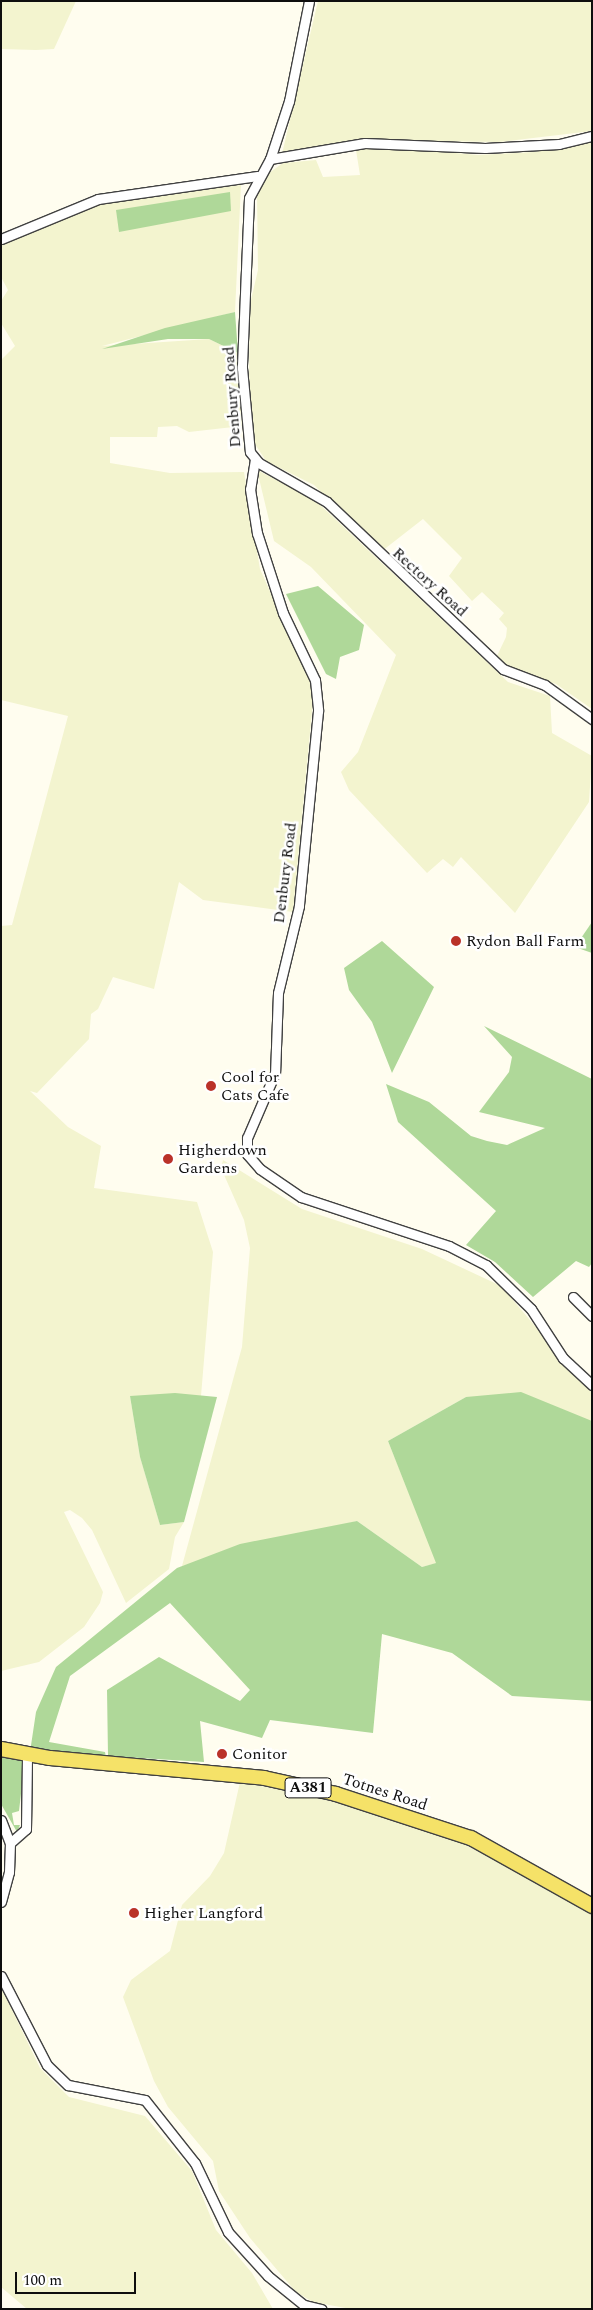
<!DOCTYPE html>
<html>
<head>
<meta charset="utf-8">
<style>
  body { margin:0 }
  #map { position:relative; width:593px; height:2310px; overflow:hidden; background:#fffdef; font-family:Spectral,serif }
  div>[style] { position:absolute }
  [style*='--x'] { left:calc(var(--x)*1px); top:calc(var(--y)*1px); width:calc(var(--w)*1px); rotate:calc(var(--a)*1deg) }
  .farmland>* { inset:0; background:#f3f4cf }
  .forest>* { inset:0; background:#afd899 }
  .roads { filter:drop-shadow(1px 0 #414141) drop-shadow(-1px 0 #414141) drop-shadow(0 1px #414141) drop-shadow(0 -1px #414141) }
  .street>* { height:9px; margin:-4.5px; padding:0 4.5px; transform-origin:4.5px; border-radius:4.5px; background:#fff }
  .primary>* { height:14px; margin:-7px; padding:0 7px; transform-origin:7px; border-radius:7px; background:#f5e268 }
  .dots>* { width:14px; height:14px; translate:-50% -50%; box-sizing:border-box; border:2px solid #fff; border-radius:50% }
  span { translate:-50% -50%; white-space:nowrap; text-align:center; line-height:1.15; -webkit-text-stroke:5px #fff; paint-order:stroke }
  .shield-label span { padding:1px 4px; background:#fff; border:1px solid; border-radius:4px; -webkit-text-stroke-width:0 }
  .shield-label { font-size:15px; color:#0e0e0e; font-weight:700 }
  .street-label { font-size:16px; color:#0e0e0e }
  .poi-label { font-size:16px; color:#0e0e0e }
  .left { translate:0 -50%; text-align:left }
  .frame { position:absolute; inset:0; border:2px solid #0e0e0e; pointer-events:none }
  .scale { position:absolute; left:15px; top:2272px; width:121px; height:22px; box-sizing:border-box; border:2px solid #0e0e0e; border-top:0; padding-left:6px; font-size:15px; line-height:18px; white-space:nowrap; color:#0e0e0e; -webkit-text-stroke:4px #fff; paint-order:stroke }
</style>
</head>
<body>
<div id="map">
  <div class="farmland">
    <i style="clip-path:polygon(1px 1px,76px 1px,54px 49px,36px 50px,1px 49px)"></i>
    <i style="clip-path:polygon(318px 1px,592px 1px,592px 131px,499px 142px,364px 140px,282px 154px)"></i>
    <i style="clip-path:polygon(592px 140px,592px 709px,556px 684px,508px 669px,496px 658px,506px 637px,507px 628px,499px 619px,504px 613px,482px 592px,472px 601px,449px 576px,462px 558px,423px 519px,382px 551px,314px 485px,266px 461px,253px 441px,249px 374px,250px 304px,258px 270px,257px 194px,269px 173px,283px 163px,316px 160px,323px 177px,360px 175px,356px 150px,387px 147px,478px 155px,534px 152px)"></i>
    <i style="clip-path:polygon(241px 185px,235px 312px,102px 346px,209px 339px,238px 353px,242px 426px,189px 432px,177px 426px,158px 427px,157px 437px,110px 437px,110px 463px,170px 473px,244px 472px,260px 569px,314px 690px,293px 912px,203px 900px,179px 882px,154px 989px,113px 977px,98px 1009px,91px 1014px,89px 1039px,37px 1093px,30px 1091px,68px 1127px,101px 1146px,94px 1188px,197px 1202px,213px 1252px,201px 1396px,130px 1396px,140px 1457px,160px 1525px,184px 1522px,175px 1537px,169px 1569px,126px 1603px,92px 1530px,82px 1518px,70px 1510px,64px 1512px,103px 1592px,100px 1603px,84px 1627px,39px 1662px,1px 1671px,1px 926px,12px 925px,68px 716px,1px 700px,1px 360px,15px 346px,1px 323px,1px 301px,8px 290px,1px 277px,1px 244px,105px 202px)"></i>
    <i style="clip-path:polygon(257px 470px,315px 500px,508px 682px,550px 696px,552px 733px,592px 756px,589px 802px,515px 913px,461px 857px,453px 867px,443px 859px,427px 873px,349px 790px,341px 772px,358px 752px,396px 655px,311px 567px,274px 541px)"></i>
    <i style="clip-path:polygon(223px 1160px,302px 1209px,422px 1249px,501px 1286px,592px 1393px,592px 1421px,466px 1397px,388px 1441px,437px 1563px,422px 1567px,357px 1521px,182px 1566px,242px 1347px,250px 1248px,244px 1220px,221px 1168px)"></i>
    <i style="clip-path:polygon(240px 1782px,333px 1800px,450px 1838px,541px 1880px,592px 1911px,592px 2309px,351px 2309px,313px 2302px,296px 2292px,250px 2238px,219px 2191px,213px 2161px,168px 2107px,154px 2081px,123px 1997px,131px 1980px,170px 1951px,182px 1905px,210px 1876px,224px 1853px)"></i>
    <i style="clip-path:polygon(1px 1987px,40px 2068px,69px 2097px,145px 2116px,192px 2171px,216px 2230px,252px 2273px,273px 2309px,27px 2309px,1px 2287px)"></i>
  </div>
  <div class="forest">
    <i style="clip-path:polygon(230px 192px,231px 211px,119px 232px,116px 210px)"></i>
    <i style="clip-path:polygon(235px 312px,238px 353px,209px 339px,168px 339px,102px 349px,165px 328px)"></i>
    <i style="clip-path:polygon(318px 586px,364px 625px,359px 650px,340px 657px,336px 679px,326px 674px,286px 594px)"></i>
    <i style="clip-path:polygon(592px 922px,592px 953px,575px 947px)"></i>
    <i style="clip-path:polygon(382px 941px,434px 987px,392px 1073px,372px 1022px,349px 990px,344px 968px)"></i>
    <i style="clip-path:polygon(484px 1026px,592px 1079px,592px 1263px,589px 1267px,576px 1261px,533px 1297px,495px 1262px,466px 1245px,496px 1211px,398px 1122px,386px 1084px,429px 1102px,471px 1136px,487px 1141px,507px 1145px,545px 1128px,479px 1112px,509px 1072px,512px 1057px)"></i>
    <i style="clip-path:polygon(521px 1392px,592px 1421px,592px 1701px,512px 1696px,452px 1653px,382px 1634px,373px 1733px,270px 1720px,262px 1738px,200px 1721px,204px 1762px,108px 1756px,107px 1690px,159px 1657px,240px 1701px,250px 1690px,170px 1603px,70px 1676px,49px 1742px,105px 1752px,106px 1757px,30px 1752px,36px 1712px,56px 1667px,177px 1568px,240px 1544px,357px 1521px,422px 1567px,436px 1563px,388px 1441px,466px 1397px)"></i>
    <i style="clip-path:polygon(175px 1393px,217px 1397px,184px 1522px,160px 1525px,140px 1457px,130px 1396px)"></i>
    <i style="clip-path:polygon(1px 1753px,25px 1759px,19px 1811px,12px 1813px,14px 1825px,20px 1825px,17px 1832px,1px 1804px)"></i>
  </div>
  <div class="roads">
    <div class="street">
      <i style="--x:309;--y:1;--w:102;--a:101.3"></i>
      <i style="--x:289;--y:101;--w:61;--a:108.1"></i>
      <i style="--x:270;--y:159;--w:44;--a:118.3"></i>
      <i style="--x:249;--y:198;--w:170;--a:92.4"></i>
      <i style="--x:242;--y:368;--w:84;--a:84.6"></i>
      <i style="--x:250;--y:452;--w:14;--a:51"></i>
      <i style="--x:259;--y:463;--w:78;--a:29.8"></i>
      <i style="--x:327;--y:502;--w:243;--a:43.5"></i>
      <i style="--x:503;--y:669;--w:45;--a:20.9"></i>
      <i style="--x:545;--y:685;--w:58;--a:35.9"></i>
      <i style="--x:270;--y:159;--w:96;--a:-9.6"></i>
      <i style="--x:365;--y:143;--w:120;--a:2.4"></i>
      <i style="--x:485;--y:148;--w:74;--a:-3.1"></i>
      <i style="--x:559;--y:144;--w:34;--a:-14"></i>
      <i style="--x:1;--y:239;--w:105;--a:-22.4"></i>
      <i style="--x:98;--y:199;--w:161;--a:-8.2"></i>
      <i style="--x:255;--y:459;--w:30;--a:99"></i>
      <i style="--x:250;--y:489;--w:45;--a:81"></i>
      <i style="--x:257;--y:533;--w:84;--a:72"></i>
      <i style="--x:283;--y:613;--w:74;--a:64.5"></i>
      <i style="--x:315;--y:680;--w:31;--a:84"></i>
      <i style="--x:318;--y:711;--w:196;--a:95.6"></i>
      <i style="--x:299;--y:906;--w:89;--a:103.6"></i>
      <i style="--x:278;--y:993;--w:80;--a:92.1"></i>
      <i style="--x:275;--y:1073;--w:71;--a:113.3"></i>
      <i style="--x:247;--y:1138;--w:16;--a:90"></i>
      <i style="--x:247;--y:1154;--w:20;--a:49"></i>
      <i style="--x:260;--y:1169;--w:50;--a:34.3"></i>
      <i style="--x:301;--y:1197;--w:156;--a:18.3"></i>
      <i style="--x:449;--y:1246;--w:42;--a:27.2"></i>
      <i style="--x:486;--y:1265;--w:63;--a:44.4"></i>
      <i style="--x:531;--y:1309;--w:59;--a:56.9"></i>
      <i style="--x:563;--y:1358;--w:40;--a:43"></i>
      <i style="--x:573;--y:1297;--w:27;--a:45"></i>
      <i style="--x:1;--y:1820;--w:25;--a:69"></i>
      <i style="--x:10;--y:1843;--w:29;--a:92"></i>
      <i style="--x:9;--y:1872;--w:31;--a:105"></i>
      <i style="--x:10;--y:1843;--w:21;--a:-41"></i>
      <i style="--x:26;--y:1829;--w:75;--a:-89.2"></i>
      <i style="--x:1;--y:1976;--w:100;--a:62.7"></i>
      <i style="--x:47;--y:2065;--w:29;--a:44"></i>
      <i style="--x:68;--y:2085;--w:78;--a:11"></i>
      <i style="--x:145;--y:2100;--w:80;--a:51.6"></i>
      <i style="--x:195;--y:2163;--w:76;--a:64.4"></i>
      <i style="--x:228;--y:2232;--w:59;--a:47.7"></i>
      <i style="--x:268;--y:2276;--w:46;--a:38.9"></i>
      <i style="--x:304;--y:2305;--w:18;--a:13"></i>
    </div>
    <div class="primary">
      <i style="--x:1;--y:1749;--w:50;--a:10.4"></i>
      <i style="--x:50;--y:1758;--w:215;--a:5.3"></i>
      <i style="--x:264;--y:1778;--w:74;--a:12.5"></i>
      <i style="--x:336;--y:1794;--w:142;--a:18.1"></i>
      <i style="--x:471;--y:1838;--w:139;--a:29.3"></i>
    </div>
  </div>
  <div class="dots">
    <i style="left:456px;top:941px;background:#ba3229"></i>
    <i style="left:211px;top:1086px;background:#ba3229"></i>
    <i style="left:168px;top:1159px;background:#ba3229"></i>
    <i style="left:222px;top:1754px;background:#ba3229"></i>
    <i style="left:134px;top:1913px;background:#ba3229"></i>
  </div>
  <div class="shield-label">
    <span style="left:308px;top:1788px">A381</span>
  </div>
  <div class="street-label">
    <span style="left:232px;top:397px;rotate:-94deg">Denbury Road</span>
    <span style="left:430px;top:582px;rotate:42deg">Rectory Road</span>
    <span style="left:285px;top:873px;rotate:-83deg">Denbury Road</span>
    <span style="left:385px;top:1792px;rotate:18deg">Totnes Road</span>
  </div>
  <div class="poi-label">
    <span class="left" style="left:466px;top:941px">Rydon Ball Farm</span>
    <span class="left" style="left:221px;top:1086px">Cool for<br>Cats Cafe</span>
    <span class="left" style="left:178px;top:1159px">Higherdown<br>Gardens</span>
    <span class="left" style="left:232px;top:1754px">Conitor</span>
    <span class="left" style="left:144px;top:1913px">Higher Langford</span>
  </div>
  <div class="frame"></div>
  <div class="scale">100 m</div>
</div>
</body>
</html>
